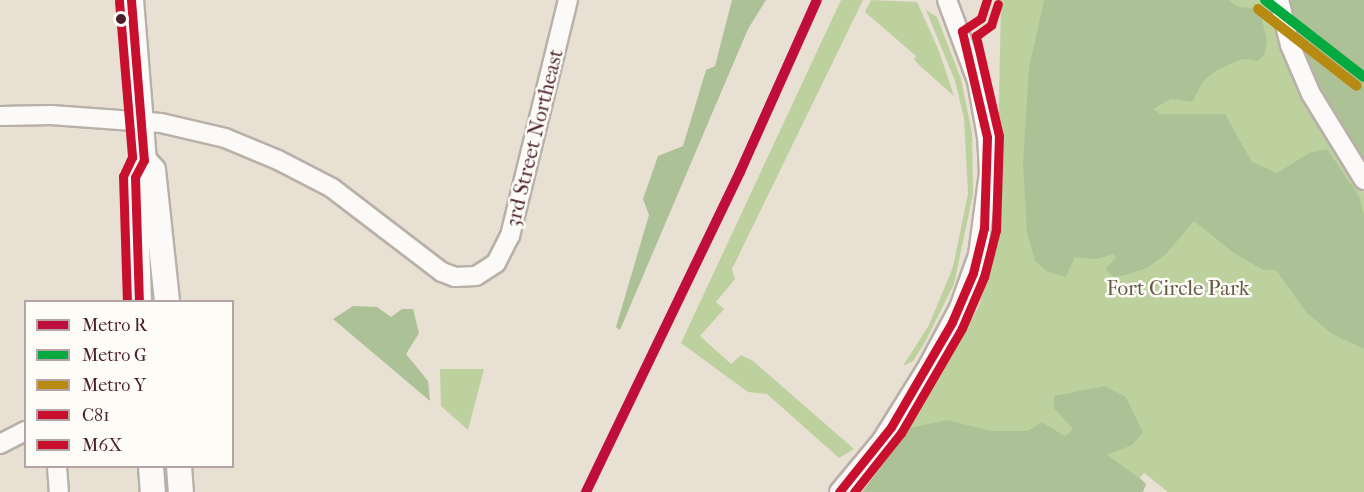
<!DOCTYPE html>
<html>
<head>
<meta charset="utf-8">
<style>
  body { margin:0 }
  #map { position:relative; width:1364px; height:492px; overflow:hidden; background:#e8e0d2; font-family:"IM FELL French Canon",serif }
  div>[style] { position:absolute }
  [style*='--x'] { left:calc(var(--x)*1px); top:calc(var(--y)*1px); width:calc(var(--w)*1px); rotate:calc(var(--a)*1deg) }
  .green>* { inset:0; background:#bcd19e }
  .forest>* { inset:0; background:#acc296 }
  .roads { filter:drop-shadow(2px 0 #b9b0a8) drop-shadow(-2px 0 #b9b0a8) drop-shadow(0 2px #b9b0a8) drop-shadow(0 -2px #b9b0a8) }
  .minor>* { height:18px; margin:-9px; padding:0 9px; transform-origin:9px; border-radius:9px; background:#fcfaf8 }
  .major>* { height:24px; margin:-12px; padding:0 12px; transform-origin:12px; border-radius:12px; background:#fcfaf8 }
  .bus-1>* { height:9px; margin:-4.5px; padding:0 4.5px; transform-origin:4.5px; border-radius:4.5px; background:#c8102e }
  .bus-2>* { height:9px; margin:-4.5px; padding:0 4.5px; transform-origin:4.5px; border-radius:4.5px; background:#c8102e }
  .metro-1>* { height:10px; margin:-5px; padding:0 5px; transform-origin:5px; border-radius:5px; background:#bf0d3e }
  .metro-2>* { height:10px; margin:-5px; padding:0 5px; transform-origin:5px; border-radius:5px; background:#04aa3f }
  .metro-3>* { height:10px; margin:-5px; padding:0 5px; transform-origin:5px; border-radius:5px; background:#b78a11 }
  .dots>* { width:16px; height:16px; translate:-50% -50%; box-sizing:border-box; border:3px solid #fdfcf7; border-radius:50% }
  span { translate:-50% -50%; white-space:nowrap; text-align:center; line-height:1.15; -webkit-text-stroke:5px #fdfcf7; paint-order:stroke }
  .street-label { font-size:21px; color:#4a1f2b }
  .park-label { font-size:21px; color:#655944 }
  .legend { position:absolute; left:24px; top:300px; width:210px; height:168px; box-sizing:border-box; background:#fdfcf7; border:2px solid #b5a4a5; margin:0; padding:8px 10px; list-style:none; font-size:18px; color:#4a1f2b }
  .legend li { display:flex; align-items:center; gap:12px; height:30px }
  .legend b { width:30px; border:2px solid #b5a4a5 }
</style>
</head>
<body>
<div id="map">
  <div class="green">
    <i style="clip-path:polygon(841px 0,863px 0,732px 269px,735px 279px,716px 302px,724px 309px,700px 336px,731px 364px,741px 355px,753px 361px,854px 449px,839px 458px,767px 394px,748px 392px,681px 343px)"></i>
    <i style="clip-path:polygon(871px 0,917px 2px,939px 51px,954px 96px,920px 66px,914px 59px,916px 56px,865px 12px)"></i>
    <i style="clip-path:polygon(1001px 0,1273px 0,1364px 193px,1364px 492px,1168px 492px,1144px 473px,1128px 492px,923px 492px,891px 453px,978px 308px,996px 251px)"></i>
    <i style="clip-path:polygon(926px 10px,937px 17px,961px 79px,972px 133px,973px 194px,954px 284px,925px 342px,913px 361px,903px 366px,929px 325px,953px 267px,968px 194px,964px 118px,955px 81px)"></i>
    <i style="clip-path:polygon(440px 369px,484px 369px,468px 430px,441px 406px)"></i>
  </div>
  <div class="forest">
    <i style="clip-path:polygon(732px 0,766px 0,748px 29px,620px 330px,616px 327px,649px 215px,643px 199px,658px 156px,683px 146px,706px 70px,715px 66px)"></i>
    <i style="clip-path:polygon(1044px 0,1228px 0,1238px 7px,1252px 8px,1262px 19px,1267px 42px,1264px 55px,1258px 61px,1243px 59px,1219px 69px,1204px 80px,1192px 102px,1171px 99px,1153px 109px,1160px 114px,1225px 114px,1252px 162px,1277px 173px,1309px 153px,1327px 149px,1359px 196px,1364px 215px,1364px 349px,1332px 334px,1306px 312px,1276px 270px,1263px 270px,1234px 253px,1194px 221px,1165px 255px,1147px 268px,1125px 275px,1114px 277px,1105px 269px,1116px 258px,1114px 254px,1096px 259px,1075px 257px,1066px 277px,1048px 272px,1035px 261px,1027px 232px,1023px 163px,1029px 68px)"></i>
    <i style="clip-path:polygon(1290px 0,1364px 0,1364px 165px,1329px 109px,1306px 60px)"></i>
    <i style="clip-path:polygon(353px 306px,377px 307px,391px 317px,402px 309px,413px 309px,419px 333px,406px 354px,428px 381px,430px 401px,333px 319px)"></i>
    <i style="clip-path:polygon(1105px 386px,1126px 397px,1143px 433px,1132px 445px,1107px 455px,1142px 480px,1146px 484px,1143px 492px,862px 492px,910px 428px,947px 420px,991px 431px,1028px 431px,1041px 422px,1065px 436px,1073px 429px,1054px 408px,1054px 396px)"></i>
  </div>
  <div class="roads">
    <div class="minor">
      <i style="--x:1279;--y:0;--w:46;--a:76.3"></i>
      <i style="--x:1290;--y:45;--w:53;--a:66.8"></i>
      <i style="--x:1311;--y:94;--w:101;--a:58.4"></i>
      <i style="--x:0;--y:116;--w:51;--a:-1.1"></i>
      <i style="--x:51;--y:115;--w:110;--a:4.2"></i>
      <i style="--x:161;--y:123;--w:66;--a:13.2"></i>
      <i style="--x:225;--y:138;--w:57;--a:22.5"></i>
      <i style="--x:278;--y:160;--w:61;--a:27.4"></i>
      <i style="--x:332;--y:188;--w:138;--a:37.4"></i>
      <i style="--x:442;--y:272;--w:14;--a:21"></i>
      <i style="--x:455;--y:277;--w:21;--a:-3"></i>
      <i style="--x:476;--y:276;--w:24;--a:-33"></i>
      <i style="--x:496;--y:263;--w:30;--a:-63"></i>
      <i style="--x:510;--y:236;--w:243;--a:-76.2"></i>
      <i style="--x:0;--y:444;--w:29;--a:-27"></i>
      <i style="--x:57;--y:466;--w:26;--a:86"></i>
      <i style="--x:839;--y:492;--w:67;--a:-50.4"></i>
      <i style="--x:882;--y:440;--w:87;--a:-58.1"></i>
      <i style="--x:928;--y:366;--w:66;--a:-61.9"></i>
      <i style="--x:959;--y:308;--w:56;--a:-70.3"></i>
      <i style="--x:978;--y:255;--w:83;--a:-82.4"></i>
      <i style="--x:989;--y:173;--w:36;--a:-93"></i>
      <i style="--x:987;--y:137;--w:57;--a:-100.1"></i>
      <i style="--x:977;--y:81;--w:86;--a:-110.3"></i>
    </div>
    <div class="major">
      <i style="--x:131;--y:0;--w:161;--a:85.4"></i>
      <i style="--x:144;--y:160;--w:19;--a:118"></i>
      <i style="--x:135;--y:177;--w:125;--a:88.2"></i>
      <i style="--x:144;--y:160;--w:13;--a:48"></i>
      <i style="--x:153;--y:170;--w:133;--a:83.9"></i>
      <i style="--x:151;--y:466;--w:26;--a:86"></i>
      <i style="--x:179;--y:466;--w:26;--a:86"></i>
    </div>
  </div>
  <div class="bus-1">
    <i style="--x:131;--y:0;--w:161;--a:85.4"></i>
    <i style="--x:144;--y:160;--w:19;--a:118"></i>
    <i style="--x:135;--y:177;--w:125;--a:88.2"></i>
    <i style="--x:839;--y:492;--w:83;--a:-51.3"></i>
    <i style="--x:891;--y:427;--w:121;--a:-59.8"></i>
    <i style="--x:952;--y:322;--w:53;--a:-66.8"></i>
    <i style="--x:973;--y:273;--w:46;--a:-76.3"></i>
    <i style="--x:984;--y:228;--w:91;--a:-88.1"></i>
    <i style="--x:987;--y:137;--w:109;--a:-103.3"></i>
    <i style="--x:962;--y:31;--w:23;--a:-34"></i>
    <i style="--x:981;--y:18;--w:19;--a:-72"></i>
  </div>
  <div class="bus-2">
    <i style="--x:119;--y:1;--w:157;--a:85.2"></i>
    <i style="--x:132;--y:157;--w:21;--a:115"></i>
    <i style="--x:123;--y:176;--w:126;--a:88.2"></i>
    <i style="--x:854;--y:492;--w:75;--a:-51.5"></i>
    <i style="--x:901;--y:433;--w:121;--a:-59.8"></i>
    <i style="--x:962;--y:328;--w:56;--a:-66.7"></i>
    <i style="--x:984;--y:277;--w:49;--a:-75.7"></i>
    <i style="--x:996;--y:230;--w:94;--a:-88.2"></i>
    <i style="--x:999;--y:136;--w:103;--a:-103"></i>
    <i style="--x:976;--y:36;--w:19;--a:-36"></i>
    <i style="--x:991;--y:25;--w:22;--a:-72"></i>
  </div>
  <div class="metro-1">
    <i style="--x:586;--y:492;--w:355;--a:-64.3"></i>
    <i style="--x:740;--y:172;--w:188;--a:-65.9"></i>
  </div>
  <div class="metro-2">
    <i style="--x:1265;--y:0;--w:125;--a:37.9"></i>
  </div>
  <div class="metro-3">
    <i style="--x:1258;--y:9;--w:125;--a:37.9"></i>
  </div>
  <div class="dots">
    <i style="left:121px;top:19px;background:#4a1f2b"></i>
  </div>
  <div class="street-label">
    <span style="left:534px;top:138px;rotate:-76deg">3rd Street Northeast</span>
  </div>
  <div class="park-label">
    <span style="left:1178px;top:288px">Fort Circle Park</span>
  </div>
  <ul class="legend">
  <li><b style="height:8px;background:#bf0d3e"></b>Metro R</li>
  <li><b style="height:8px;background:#04aa3f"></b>Metro G</li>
  <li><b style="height:8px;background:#b78a11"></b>Metro Y</li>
  <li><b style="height:8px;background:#c8102e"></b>C81</li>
  <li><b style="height:8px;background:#c8102e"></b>M6X</li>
  </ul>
</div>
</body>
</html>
